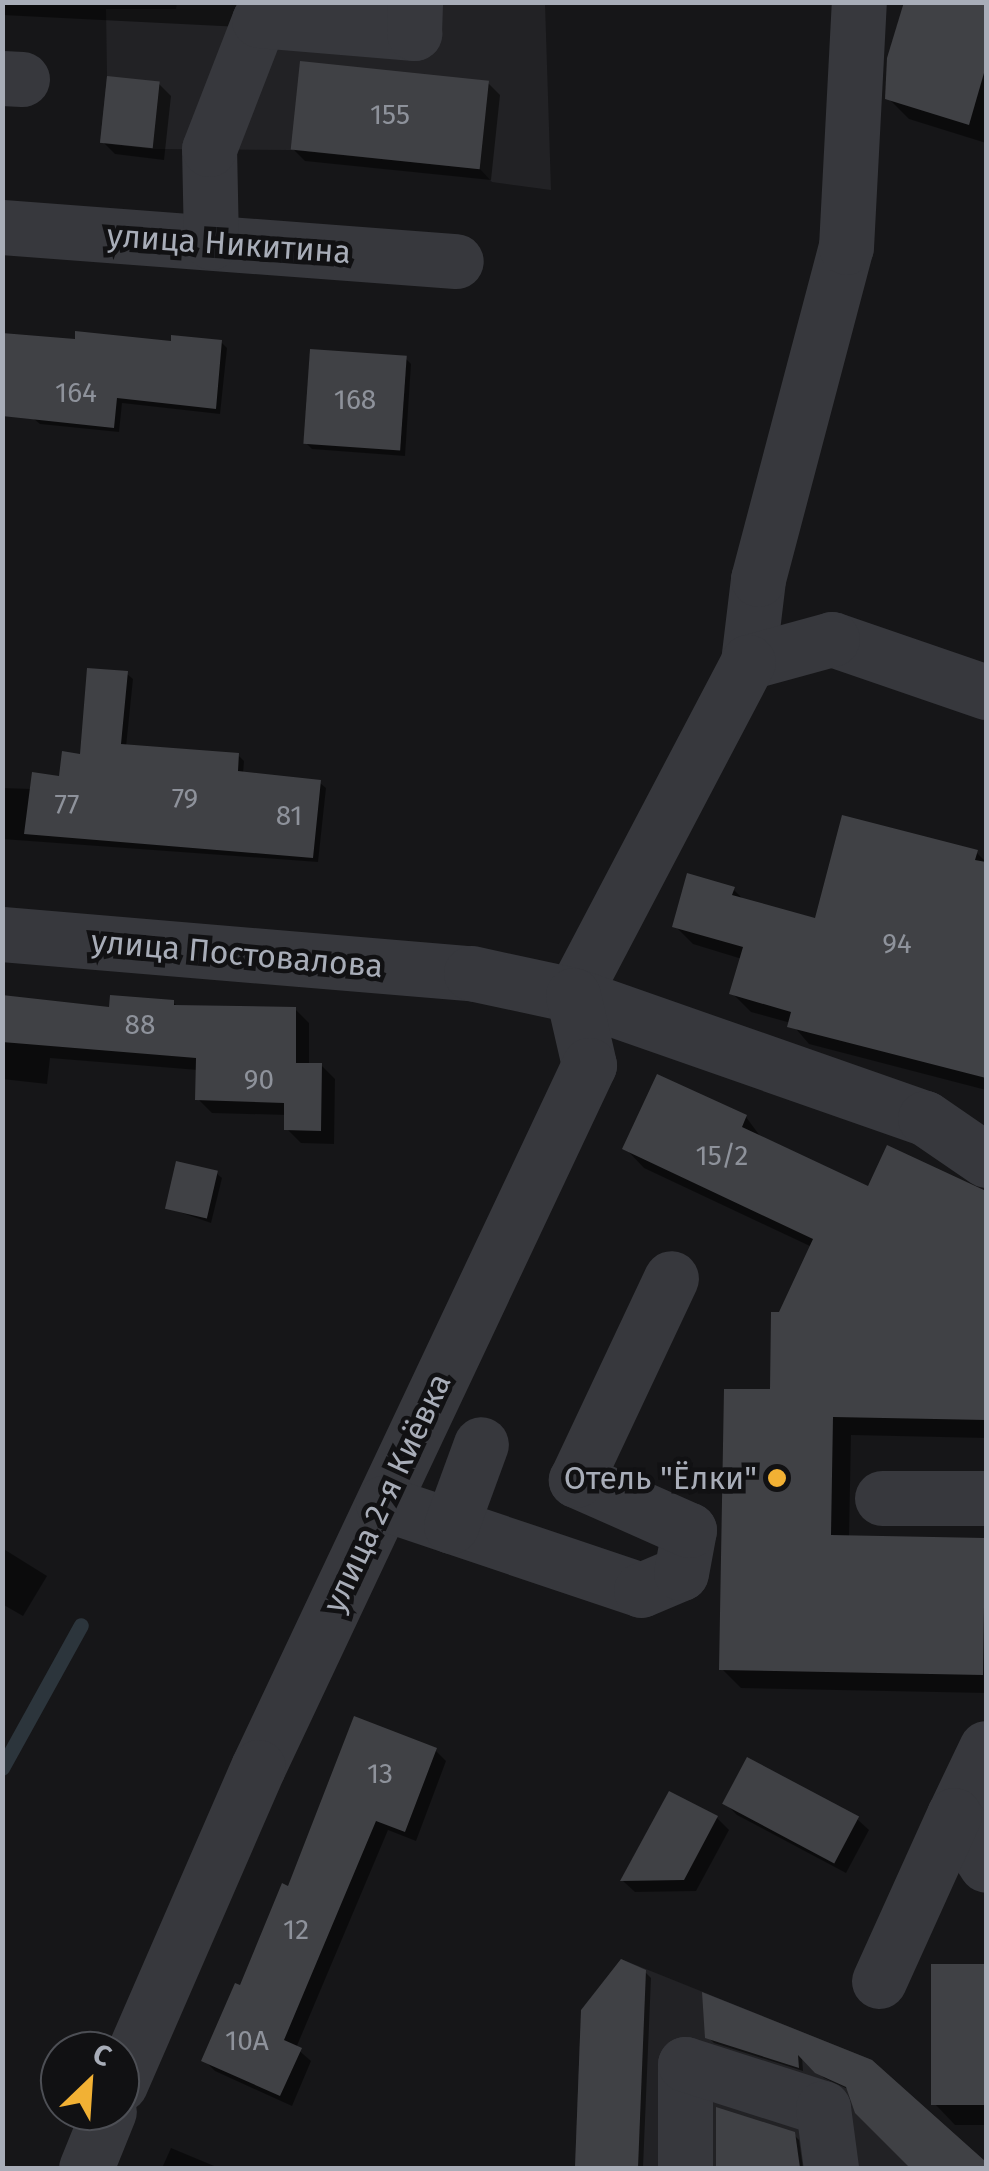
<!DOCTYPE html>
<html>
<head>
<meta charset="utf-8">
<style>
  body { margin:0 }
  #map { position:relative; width:989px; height:2171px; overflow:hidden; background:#161618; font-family:"Fira Sans",sans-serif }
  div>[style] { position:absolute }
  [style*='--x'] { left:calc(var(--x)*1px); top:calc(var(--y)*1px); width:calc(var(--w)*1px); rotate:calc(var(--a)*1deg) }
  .built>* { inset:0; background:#222225 }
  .shadow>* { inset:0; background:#0007 }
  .stream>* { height:15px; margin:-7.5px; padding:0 7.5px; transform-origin:7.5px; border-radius:7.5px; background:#2c353c }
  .building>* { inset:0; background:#404145; transform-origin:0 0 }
  .minor>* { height:55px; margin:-27.5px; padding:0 27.5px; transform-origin:27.5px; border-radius:27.5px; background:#37383d }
  .dots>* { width:28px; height:28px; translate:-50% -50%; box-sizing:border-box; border:5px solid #111113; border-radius:50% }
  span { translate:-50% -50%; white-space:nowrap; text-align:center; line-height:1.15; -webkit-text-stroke:9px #111113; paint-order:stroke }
  .number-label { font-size:28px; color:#8e929b }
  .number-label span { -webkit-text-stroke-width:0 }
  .street-label { font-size:32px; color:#a8adb8 }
  .poi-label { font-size:32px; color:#a8adb8 }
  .right { translate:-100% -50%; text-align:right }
  .frame { position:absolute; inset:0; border:5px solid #a8adb8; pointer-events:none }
  .north { position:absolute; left:40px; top:2031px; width:100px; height:100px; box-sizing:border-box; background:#111113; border:2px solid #4d4f55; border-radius:50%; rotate:25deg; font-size:28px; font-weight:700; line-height:40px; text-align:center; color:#a8adb8 }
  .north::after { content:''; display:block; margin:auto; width:35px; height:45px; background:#f2b134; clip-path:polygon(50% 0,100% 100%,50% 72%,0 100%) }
</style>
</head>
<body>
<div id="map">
  <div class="built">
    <i style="clip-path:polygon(177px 2px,545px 3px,551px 190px,492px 182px,480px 169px,291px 150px,153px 149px,100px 143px,107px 76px,106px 9px,176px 9px)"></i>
    <i style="clip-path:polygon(621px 1959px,872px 2060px,986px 2162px,986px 2168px,575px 2168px,580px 2036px,592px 1997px)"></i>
  </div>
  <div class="shadow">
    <i style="clip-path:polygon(2px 2px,242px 2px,241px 27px,2px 15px)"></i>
    <i style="clip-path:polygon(906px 2px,986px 2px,986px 143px,909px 119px,888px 98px)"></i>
    <i style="clip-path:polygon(488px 83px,500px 95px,491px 180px,305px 161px,293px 149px)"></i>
    <i style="clip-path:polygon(159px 84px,171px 96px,164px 160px,115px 154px,103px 142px)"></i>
    <i style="clip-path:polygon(77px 342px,221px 342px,227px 348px,220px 414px,122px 403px,119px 432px,40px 424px,34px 419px)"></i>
    <i style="clip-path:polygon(406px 359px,411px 364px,405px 456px,312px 449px,306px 443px)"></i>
    <i style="clip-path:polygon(127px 674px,133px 679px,126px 747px,238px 755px,244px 761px,243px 774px,320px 783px,326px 788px,318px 862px,2px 839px,2px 788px,32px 789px,61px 779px,82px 756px)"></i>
    <i style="clip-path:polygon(976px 852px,986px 862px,986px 1090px,809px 1044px,791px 1023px,751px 1012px,732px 993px,742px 959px,693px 944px,675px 926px,733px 889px,745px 901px,817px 921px)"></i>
    <i style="clip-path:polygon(2px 998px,112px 1010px,173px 1002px,179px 1008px,295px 1009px,309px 1023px,309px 1065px,321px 1065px,335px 1079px,334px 1144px,301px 1143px,287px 1129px,287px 1115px,212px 1113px,198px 1099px,198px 1070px,50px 1058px,47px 1084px,2px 1079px)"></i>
    <i style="clip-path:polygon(746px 1117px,763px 1140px,869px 1189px,888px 1148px,986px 1194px,986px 1438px,851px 1435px,849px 1538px,986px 1544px,986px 1693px,741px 1688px,722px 1669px,772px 1392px,780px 1314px,812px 1247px,644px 1168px,625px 1148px)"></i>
    <i style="clip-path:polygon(216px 1173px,222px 1178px,211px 1223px,168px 1208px)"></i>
    <i style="clip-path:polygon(2px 1548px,47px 1576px,23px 1616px,2px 1604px)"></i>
    <i style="clip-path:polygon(435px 1750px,446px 1761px,416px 1841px,388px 1830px,296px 2048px,311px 2061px,292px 2106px,215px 2071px,204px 2060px,289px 1889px)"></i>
    <i style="clip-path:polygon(670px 1794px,717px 1818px,729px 1830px,696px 1891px,635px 1892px,623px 1881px)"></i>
    <i style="clip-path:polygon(725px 1803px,857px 1819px,869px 1830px,846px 1873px,737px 1815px)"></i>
    <i style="clip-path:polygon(934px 1967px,986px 1967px,986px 2125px,955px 2125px,935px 2104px)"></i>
    <i style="clip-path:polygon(645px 1972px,651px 1978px,643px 2168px,577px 2168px,584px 2011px)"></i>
    <i style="clip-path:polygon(708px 2037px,871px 2062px,850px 2090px,824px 2078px,802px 2056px,803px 2071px,714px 2043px)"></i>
    <i style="clip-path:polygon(719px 2110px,793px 2134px,799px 2140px,803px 2168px,718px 2168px)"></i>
    <i style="clip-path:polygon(171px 2148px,219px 2168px,162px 2168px)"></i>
  </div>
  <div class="stream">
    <i style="--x:2;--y:1768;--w:163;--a:-61.1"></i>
  </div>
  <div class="building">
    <i style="clip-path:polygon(904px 2px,986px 2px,986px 66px,969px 125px,885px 99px,887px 58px)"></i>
    <i style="left:300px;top:61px;width:190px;height:89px;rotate:6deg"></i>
    <i style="left:107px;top:76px;width:53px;height:67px;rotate:6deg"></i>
    <i style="clip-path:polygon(75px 331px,171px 341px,171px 335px,222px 340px,216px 409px,117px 398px,114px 428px,2px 416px,2px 333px,75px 339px)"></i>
    <i style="left:310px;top:349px;width:97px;height:95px;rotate:4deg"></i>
    <i style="clip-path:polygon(87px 668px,128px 671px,121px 744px,239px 753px,238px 771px,321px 780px,313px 858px,24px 834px,32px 772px,59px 776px,62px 751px,80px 754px)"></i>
    <i style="clip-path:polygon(842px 815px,978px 850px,975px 860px,986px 862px,986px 1078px,787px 1027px,791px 1012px,729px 994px,743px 947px,672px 927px,687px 873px,735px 887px,732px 895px,815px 918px)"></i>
    <i style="clip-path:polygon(2px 995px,109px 1007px,110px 995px,174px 1000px,174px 1005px,296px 1007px,296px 1063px,322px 1063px,321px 1131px,284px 1130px,284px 1103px,195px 1100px,196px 1058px,2px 1042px)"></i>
    <i style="clip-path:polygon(657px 1074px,747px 1115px,742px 1127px,868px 1186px,887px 1145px,986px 1191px,986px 1420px,833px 1417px,831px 1535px,985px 1538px,983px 1675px,719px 1670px,724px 1389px,770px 1389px,771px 1312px,779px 1312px,813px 1239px,622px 1149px)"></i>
    <i style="left:176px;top:1161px;width:43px;height:49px;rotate:13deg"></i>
    <i style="clip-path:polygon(354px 1716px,437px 1748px,405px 1832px,376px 1821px,284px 2040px,302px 2048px,280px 2096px,201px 2061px,235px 1983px,240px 1985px,282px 1883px,288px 1886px)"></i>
    <i style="left:747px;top:1757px;width:127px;height:53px;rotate:28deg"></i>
    <i style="clip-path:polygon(669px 1791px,718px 1816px,684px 1880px,620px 1881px)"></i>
    <i style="clip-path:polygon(621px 1959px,646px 1970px,638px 2168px,575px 2168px,581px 2010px)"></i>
    <i style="left:986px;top:1964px;width:141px;height:55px;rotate:90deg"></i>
    <i style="clip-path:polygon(702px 1992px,872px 2060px,986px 2162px,986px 2168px,910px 2168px,855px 2113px,846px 2087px,815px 2073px,798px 2055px,799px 2068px,705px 2038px)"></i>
    <i style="clip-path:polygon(716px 2107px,795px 2132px,800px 2168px,716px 2168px)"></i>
  </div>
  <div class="minor">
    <i style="--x:2;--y:78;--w:20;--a:3"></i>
    <i style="--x:2;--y:227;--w:455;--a:4.3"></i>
    <i style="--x:211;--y:242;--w:93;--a:-91.2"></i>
    <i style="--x:209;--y:149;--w:138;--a:-68.8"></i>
    <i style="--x:259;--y:20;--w:156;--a:4.8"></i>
    <i style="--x:414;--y:33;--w:31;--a:-88"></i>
    <i style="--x:748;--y:662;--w:84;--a:-83.1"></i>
    <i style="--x:758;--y:579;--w:343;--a:-75.2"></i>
    <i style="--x:846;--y:247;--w:245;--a:-87"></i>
    <i style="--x:986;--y:692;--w:163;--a:-161"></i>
    <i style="--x:832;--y:639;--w:87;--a:164.7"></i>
    <i style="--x:748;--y:662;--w:376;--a:117.7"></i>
    <i style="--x:573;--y:995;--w:373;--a:19.3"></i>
    <i style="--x:925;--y:1118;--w:74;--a:34.5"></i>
    <i style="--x:2;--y:934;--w:471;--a:4.8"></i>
    <i style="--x:471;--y:973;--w:104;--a:12.2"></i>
    <i style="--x:573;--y:995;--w:72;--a:77.1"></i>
    <i style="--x:589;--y:1065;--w:776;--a:115.24"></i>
    <i style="--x:258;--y:1767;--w:346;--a:113.5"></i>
    <i style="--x:882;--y:1498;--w:104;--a:0"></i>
    <i style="--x:383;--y:1503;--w:272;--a:18.6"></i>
    <i style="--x:641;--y:1590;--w:43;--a:-23"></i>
    <i style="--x:681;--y:1573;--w:44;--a:-79.5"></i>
    <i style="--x:689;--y:1530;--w:124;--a:-156.1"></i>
    <i style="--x:576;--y:1480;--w:223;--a:-64.8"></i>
    <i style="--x:451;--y:1526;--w:87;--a:-69.9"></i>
    <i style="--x:986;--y:1748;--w:74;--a:115.5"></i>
    <i style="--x:954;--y:1815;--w:59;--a:57.4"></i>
    <i style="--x:879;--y:1981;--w:182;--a:-65.7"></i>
    <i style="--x:86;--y:2168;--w:61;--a:-68"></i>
    <i style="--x:685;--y:2168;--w:104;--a:-90"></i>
    <i style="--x:685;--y:2064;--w:145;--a:17.7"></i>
    <i style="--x:823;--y:2108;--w:61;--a:82.4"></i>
  </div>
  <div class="dots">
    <i style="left:777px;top:1478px;background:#f2b134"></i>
  </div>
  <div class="number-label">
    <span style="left:390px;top:115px">155</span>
    <span style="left:76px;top:393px">164</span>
    <span style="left:355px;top:400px">168</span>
    <span style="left:185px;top:799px">79</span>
    <span style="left:67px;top:805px">77</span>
    <span style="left:289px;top:816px">81</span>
    <span style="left:897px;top:944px">94</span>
    <span style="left:140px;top:1025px">88</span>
    <span style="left:259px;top:1080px">90</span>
    <span style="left:722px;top:1156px">15/2</span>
    <span style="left:380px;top:1774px">13</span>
    <span style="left:296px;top:1930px">12</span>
    <span style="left:247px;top:2041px">10А</span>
  </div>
  <div class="street-label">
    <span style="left:229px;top:244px;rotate:4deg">улица Никитина</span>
    <span style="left:237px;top:954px;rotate:5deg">улица Постовалова</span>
    <span style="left:387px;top:1493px;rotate:-65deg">улица 2-я Киёвка</span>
  </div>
  <div class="poi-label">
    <span class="right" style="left:757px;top:1478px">Отель "Ёлки"</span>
  </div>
  <div class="frame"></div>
  <div class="north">С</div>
</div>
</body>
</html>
